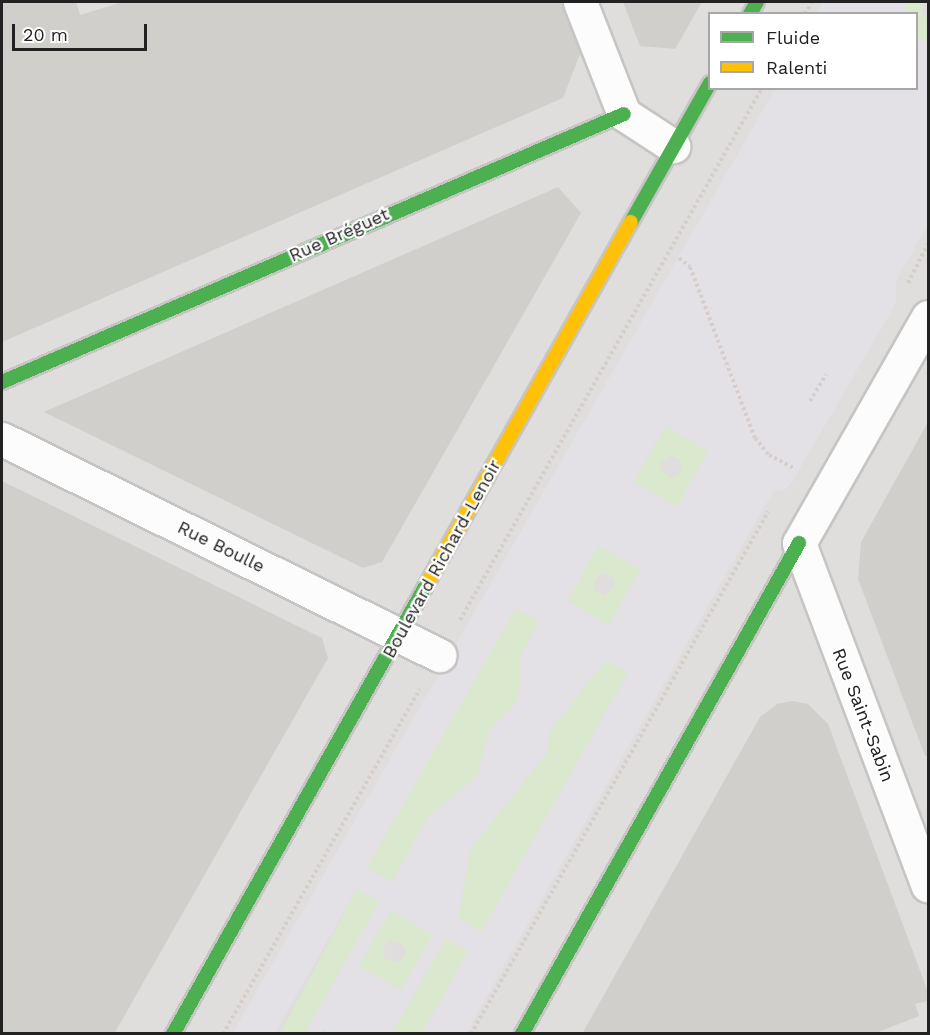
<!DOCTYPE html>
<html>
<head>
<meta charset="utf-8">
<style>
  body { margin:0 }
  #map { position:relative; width:930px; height:1035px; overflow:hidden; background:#f0eeeb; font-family:"Work Sans",sans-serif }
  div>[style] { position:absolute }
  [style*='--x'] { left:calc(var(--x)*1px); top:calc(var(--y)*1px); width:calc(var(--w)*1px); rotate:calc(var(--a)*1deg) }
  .residential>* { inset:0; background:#dfdedc }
  .grass>* { inset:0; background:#dae9cd; transform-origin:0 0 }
  .plaza>* { inset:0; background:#e3e1e5 }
  .building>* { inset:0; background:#d0cfcc }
  .path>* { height:4px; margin-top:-2px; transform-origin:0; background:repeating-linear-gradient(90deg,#d7cdcb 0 3px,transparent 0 6px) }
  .roads { filter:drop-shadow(2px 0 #c6c5c3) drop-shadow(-2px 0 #c6c5c3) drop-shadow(0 2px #c6c5c3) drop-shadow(0 -2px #c6c5c3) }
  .street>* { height:33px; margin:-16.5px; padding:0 16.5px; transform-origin:16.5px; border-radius:16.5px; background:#fdfcfc }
  .fast>* { height:14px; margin:-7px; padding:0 7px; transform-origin:7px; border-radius:7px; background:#4caf50 }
  .slow>* { height:14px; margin:-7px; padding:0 7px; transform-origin:7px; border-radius:7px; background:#ffc107 }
  span { translate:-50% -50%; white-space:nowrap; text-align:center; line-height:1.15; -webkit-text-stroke:4.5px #fff; paint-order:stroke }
  .street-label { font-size:18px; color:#222 }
  .frame { position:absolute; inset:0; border:3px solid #222; pointer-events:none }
  .legend { position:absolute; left:708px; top:12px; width:210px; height:78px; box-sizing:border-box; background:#fff; border:2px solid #a7a7a7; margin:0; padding:8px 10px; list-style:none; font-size:18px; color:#222 }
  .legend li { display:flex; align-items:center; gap:12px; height:30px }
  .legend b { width:30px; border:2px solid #a7a7a7 }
  .scale { position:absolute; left:12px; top:24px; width:135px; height:27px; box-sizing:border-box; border:3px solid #222; border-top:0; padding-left:8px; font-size:18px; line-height:21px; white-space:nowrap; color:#222; -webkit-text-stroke:4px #fff; paint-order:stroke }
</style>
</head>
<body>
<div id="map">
  <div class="residential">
    <i style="clip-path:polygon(evenodd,2px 2px,928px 2px,928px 1033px,2px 1033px,2px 2px,710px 14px,916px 14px,916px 88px,710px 88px,710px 14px)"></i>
  </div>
  <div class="grass">
    <i style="clip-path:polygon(909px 2px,923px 2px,921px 11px,928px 20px,928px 43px,917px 36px,916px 14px,902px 14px)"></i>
    <i style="clip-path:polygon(evenodd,666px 426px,708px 451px,678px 507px,634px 482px,666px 426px,670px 455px,680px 459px,682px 466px,678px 476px,671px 478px,660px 469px,661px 461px,670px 455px)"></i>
    <i style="clip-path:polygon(evenodd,598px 546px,641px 569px,609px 625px,567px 601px,598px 546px,607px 573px,615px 580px,615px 587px,604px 596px,594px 590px,593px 583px,599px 574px,607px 573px)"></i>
    <i style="clip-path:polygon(515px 607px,539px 622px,521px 655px,518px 701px,490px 729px,477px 776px,428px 817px,392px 882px,367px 868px)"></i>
    <i style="clip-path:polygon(606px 660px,628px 672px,482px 932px,458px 918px,471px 848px,547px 753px,551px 729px)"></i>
    <i style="left:357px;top:889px;width:26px;height:167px;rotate:28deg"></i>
    <i style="clip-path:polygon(evenodd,391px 910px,433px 934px,401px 990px,359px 966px,391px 910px,389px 941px,397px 941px,405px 948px,405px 955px,397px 963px,384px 958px,384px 947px,389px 941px)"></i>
    <i style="clip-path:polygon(446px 938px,468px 952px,422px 1033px,392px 1034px)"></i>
  </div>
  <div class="plaza">
    <i style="clip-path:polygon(823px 2px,909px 2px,902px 13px,817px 13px)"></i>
    <i style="clip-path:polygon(evenodd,917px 36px,928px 43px,928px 224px,896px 281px,896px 303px,792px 482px,785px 489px,773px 492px,767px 502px,466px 1033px,422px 1033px,468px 952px,446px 938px,392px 1033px,330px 1033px,323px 1030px,321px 1033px,305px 1033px,379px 902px,357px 889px,275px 1033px,232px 1034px,775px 89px,916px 88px,917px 36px,665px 426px,708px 451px,677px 507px,634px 482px,665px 426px,917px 36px,598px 546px,641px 569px,609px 625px,567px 601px,598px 546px,917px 36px,516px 608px,539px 622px,521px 655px,518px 701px,490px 729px,477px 776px,428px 817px,392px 882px,367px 868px,516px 608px,917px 36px,606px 660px,628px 673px,481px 932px,458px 918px,471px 848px,547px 753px,551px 729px,606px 660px,917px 36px,391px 910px,432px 935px,401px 990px,359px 966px,391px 910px)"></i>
  </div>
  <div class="building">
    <i style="clip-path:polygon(2px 2px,76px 2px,80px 15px,123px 2px,562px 2px,580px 54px,563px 98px,2px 342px)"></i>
    <i style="clip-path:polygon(623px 2px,702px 2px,675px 49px,640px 46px)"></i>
    <i style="clip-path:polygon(558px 187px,581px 213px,382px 562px,363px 568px,44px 412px)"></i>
    <i style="clip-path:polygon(928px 422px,928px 756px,925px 756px,858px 579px,861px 542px)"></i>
    <i style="clip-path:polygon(2px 481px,322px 638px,328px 658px,114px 1034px,2px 1034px)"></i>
    <i style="clip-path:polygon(792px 701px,808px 704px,828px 724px,928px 992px,928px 1001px,915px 1004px,919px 1016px,873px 1034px,582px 1034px,760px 717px,777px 704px)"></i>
  </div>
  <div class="path">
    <i style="--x:805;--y:14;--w:14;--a:-60"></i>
    <i style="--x:679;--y:258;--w:14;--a:39"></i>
    <i style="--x:690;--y:267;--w:183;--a:69.2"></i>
    <i style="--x:755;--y:438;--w:22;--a:51"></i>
    <i style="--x:769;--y:455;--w:30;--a:28"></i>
    <i style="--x:908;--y:283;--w:44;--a:-62.9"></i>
    <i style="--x:810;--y:401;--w:31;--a:-59"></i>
    <i style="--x:460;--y:620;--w:612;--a:-60.42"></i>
    <i style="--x:223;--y:1034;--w:397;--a:-60.3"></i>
    <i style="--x:471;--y:1034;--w:601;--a:-60.36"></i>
  </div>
  <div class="roads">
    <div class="street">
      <i style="--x:580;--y:2;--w:120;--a:68.6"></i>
      <i style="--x:624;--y:114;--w:59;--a:33.1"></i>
      <i style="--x:928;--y:317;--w:260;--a:119.7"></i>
      <i style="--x:799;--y:543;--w:366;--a:69.4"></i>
      <i style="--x:2;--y:439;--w:488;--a:26.3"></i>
    </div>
    <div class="fast">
      <i style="--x:750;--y:14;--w:14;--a:-60"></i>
      <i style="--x:631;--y:222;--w:160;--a:-60.4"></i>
      <i style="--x:2;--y:382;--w:677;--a:-23.31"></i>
      <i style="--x:173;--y:1034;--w:521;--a:-60.58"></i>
      <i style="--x:522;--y:1034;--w:564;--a:-60.57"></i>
    </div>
    <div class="slow">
      <i style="--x:429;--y:580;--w:411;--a:-60.6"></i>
    </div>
  </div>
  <div class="street-label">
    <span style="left:339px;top:235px;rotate:-24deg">Rue Bréguet</span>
    <span style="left:221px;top:547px;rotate:26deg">Rue Boulle</span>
    <span style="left:442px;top:559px;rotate:-61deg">Boulevard Richard-Lenoir</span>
    <span style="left:863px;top:715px;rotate:69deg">Rue Saint-Sabin</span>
  </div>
  <div class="frame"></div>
  <ul class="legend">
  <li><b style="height:8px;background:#4caf50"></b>Fluide</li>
  <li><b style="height:8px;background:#ffc107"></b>Ralenti</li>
  </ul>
  <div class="scale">20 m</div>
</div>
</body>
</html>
